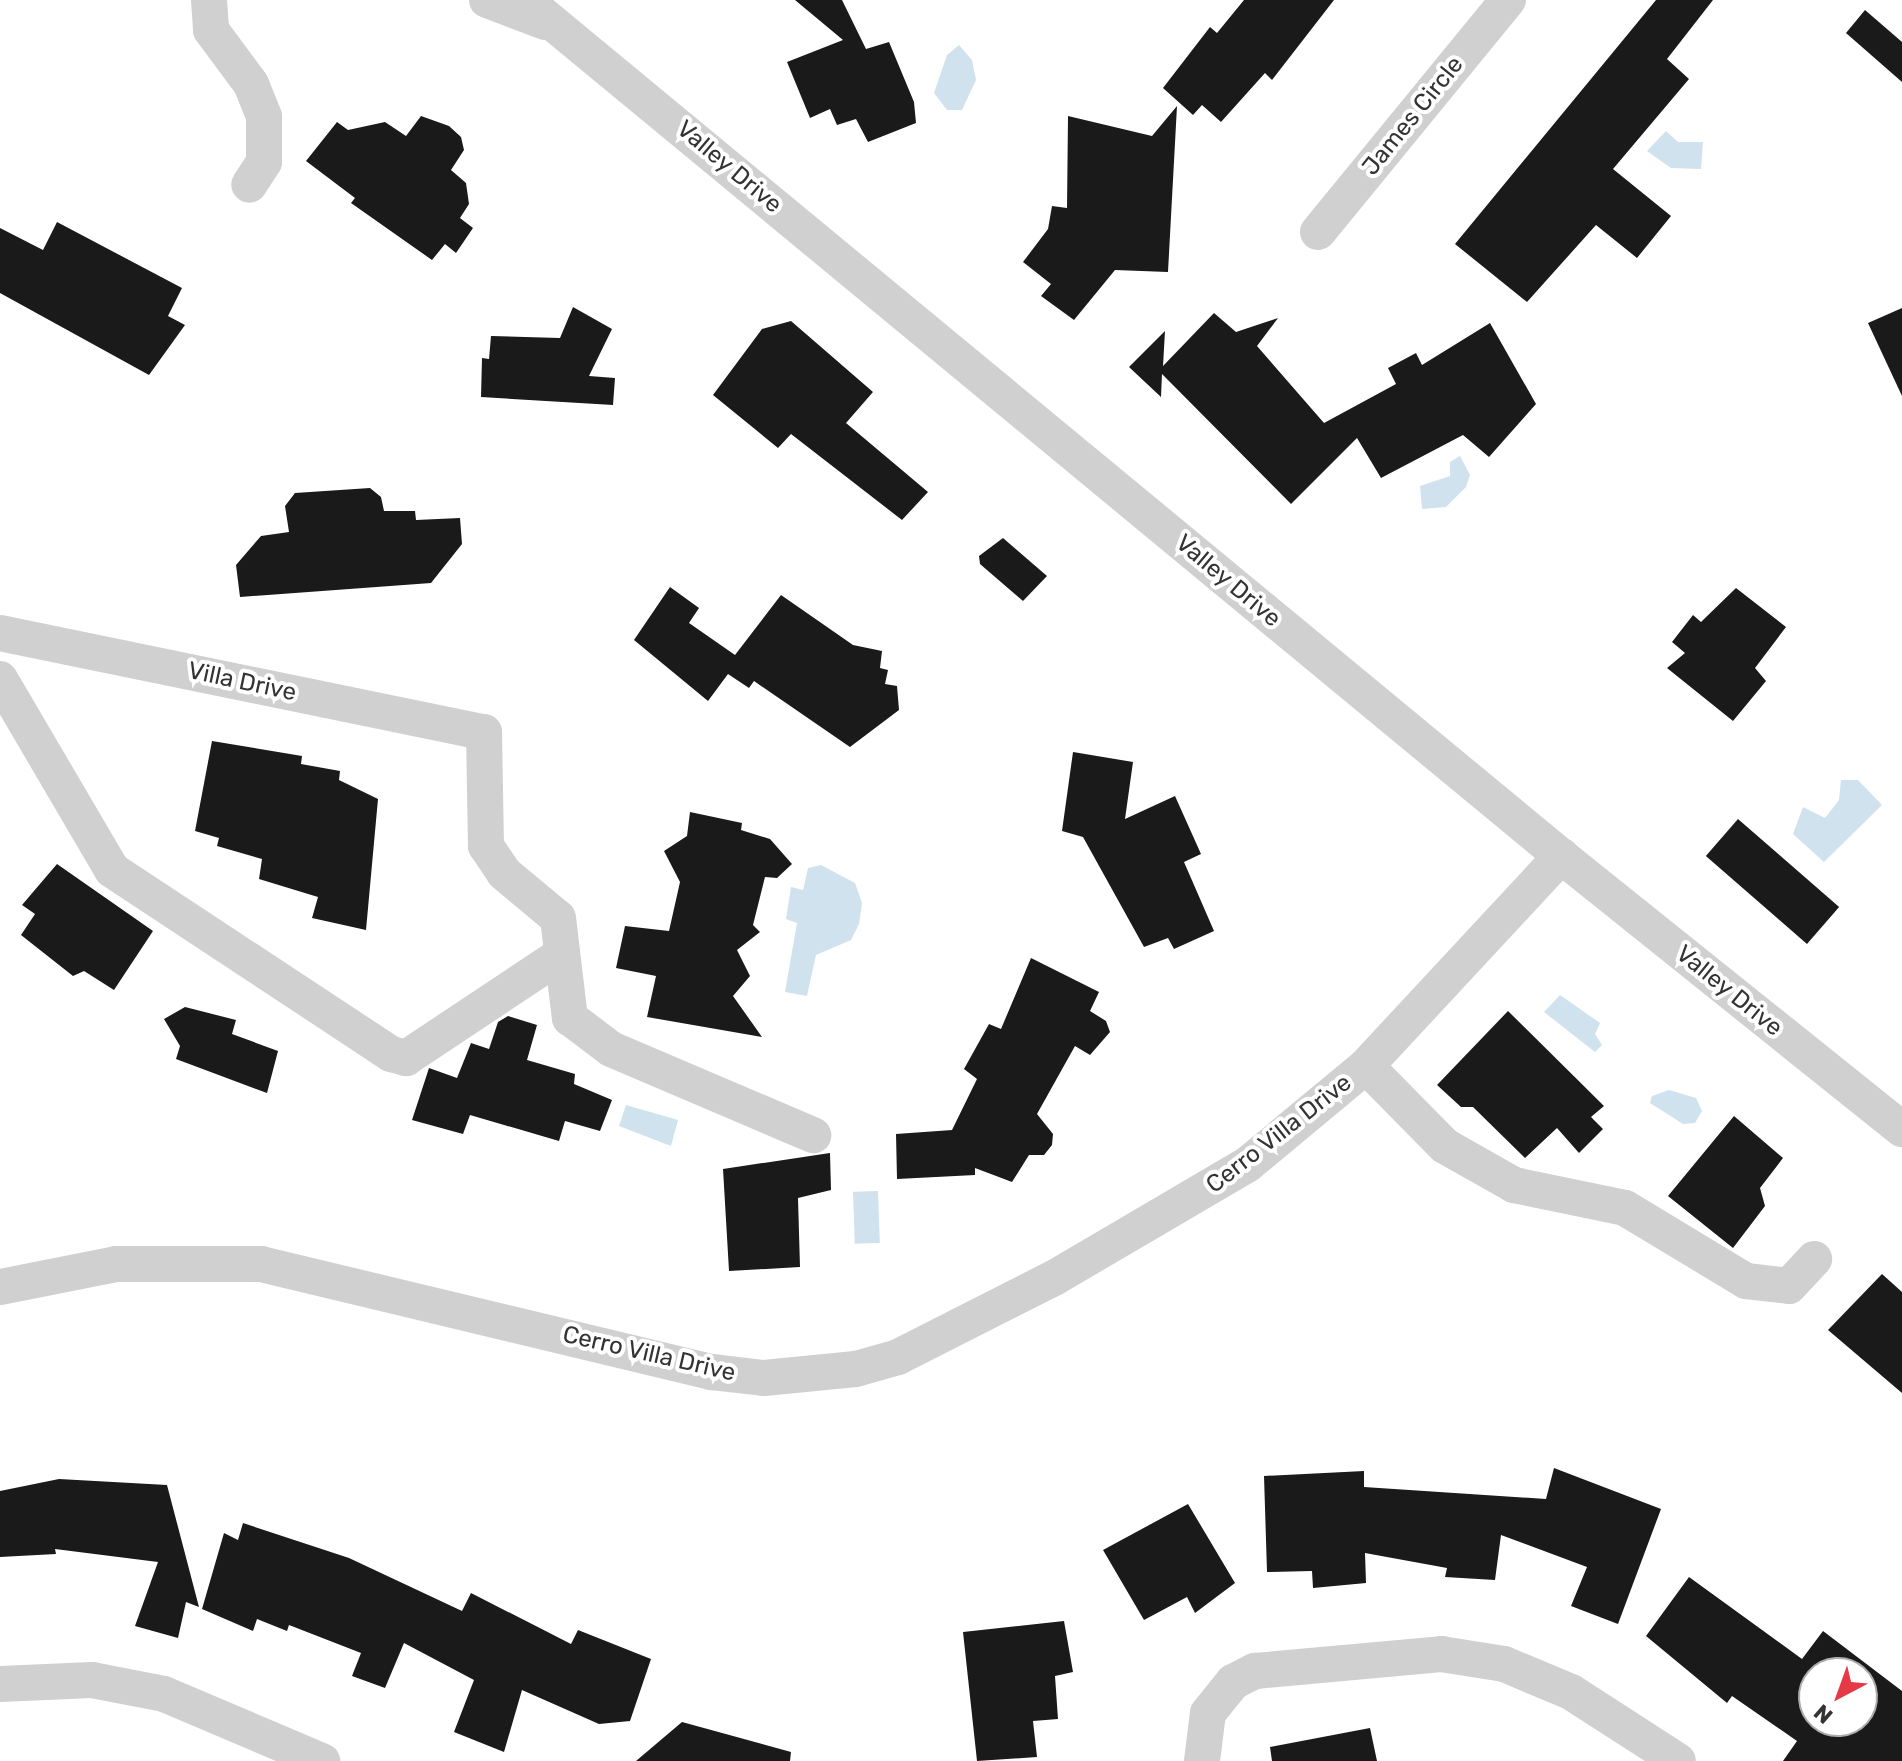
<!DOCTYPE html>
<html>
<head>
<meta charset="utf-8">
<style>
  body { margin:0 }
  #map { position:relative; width:1902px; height:1761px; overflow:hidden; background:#fff; font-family:Rubik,sans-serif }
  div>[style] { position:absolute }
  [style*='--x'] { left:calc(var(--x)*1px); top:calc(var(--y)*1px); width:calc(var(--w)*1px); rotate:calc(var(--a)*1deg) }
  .water>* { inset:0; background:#cfe2ee; transform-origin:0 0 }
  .building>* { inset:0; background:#1a1a1a; transform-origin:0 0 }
  .minor>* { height:36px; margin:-18px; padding:0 18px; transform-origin:18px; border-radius:18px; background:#d0d0d0 }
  span { translate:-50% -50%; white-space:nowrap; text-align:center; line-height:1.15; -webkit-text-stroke:8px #fff; paint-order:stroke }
  .street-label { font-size:24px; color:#333 }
  .north { position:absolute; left:1798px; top:1657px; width:80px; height:80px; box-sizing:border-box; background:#fff; border:2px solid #adadad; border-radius:50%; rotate:221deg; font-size:22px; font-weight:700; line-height:32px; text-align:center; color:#333 }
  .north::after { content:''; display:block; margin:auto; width:28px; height:36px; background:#e63946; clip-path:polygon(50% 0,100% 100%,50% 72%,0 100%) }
</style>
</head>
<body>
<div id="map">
  <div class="water">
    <i style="clip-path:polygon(959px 45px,972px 60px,976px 80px,962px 110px,947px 110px,934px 93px,947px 55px)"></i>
    <i style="clip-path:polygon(1666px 131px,1678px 142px,1703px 142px,1701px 169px,1671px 168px,1647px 151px)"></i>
    <i style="clip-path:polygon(1460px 456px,1470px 475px,1466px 487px,1446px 507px,1422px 509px,1420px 486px,1450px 476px,1450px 462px)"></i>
    <i style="clip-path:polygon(1841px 780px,1858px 780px,1882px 805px,1824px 862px,1793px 834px,1803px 807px,1825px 818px,1839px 800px)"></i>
    <i style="clip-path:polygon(821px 865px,855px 883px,862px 903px,859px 924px,851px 940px,816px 955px,807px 996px,785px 992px,797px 923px,786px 919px,791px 887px,803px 890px,808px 868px)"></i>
    <i style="clip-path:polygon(1560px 995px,1600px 1023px,1595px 1034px,1602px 1045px,1595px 1052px,1544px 1012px)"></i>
    <i style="clip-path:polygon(1669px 1090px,1696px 1098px,1702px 1111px,1695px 1123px,1683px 1124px,1650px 1103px,1652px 1096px)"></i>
    <i style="clip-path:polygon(626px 1105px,678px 1120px,671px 1146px,619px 1126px)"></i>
    <i style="left:878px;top:1191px;width:52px;height:25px;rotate:88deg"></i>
  </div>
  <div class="building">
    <i style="clip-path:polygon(795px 0,842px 0,866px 49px,889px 42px,914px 102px,916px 123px,868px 142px,856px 119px,837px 125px,830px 109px,810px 118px,787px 62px,843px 40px)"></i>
    <i style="clip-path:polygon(1244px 0,1334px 0,1272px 80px,1265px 73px,1221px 122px,1202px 105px,1193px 115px,1163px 88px,1210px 27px,1217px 33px)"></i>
    <i style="clip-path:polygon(1656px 0,1713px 0,1667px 59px,1689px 79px,1613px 169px,1671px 216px,1637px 258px,1596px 225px,1527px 302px,1455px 244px)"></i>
    <i style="clip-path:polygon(1865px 10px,1902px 42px,1902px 82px,1846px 33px)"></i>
    <i style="clip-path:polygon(1177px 106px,1168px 272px,1115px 270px,1074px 320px,1041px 296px,1051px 284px,1023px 262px,1048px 229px,1052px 206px,1067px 208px,1068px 116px,1152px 136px)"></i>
    <i style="clip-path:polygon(421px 116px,449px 126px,461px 137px,464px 150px,451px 170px,466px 183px,469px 204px,460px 218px,473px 228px,456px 253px,445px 244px,432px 260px,351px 203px,355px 198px,306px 161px,337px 122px,348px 130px,385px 122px,406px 136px)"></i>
    <i style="clip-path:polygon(57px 222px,182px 288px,168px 316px,185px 325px,149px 375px,0 293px,0 228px,43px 250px)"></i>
    <i style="clip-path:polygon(573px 307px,612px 329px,589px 376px,615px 378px,613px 405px,481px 397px,482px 358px,489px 359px,491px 336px,560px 338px)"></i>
    <i style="clip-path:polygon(1902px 308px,1902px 396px,1868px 323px)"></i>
    <i style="clip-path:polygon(1214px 313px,1236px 332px,1278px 318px,1257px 346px,1324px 423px,1396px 384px,1388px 368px,1416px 353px,1422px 365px,1490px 323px,1536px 404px,1489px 457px,1463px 435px,1381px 478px,1357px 438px,1291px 504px,1162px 374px,1161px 397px,1129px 367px,1165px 331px,1163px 366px)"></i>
    <i style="clip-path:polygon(791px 321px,873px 392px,846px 423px,928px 492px,902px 520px,791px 434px,778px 448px,713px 395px,762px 329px)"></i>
    <i style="clip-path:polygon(370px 488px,381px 497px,384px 511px,415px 511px,416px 520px,460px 518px,462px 544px,431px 583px,240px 597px,236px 565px,261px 536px,289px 532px,285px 506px,295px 493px)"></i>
    <i style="clip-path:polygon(1003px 538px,1047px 576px,1023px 601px,980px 564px,979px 556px)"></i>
    <i style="clip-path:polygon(670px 587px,699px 608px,689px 623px,735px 655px,781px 595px,853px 645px,882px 651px,880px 668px,888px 670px,885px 684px,897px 686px,899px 710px,850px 747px,754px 681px,749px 688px,728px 674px,708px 701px,634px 640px)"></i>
    <i style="clip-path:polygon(1736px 588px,1786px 627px,1755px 668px,1766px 681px,1733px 721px,1667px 668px,1685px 653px,1672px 642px,1693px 615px,1701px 622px)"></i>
    <i style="clip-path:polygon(212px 741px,302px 756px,301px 764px,340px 771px,339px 780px,378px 799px,366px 930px,312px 918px,318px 897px,259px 879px,262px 859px,217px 846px,219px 838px,195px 831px)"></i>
    <i style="clip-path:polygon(1073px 752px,1133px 762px,1125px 819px,1175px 796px,1201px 854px,1184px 862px,1214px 931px,1174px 949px,1168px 938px,1144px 947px,1083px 837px,1062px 831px)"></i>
    <i style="clip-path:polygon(690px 812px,742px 823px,741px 830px,770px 839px,792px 864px,777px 878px,765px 877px,753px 925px,760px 932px,737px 950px,750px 976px,733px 996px,762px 1037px,647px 1017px,656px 976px,616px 968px,625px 926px,669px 931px,680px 882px,664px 851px,687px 836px)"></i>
    <i style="left:1738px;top:819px;width:134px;height:49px;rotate:41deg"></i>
    <i style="clip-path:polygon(57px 864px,153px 931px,114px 990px,84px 971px,73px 976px,21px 935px,35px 914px,22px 905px)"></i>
    <i style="clip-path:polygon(1031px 958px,1099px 992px,1090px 1011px,1106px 1021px,1110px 1032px,1090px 1055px,1075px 1046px,1037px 1114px,1053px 1134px,1052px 1145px,1044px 1155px,1029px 1155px,1012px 1182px,975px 1168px,975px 1175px,897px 1179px,896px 1134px,952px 1130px,977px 1079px,964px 1069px,989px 1024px,1001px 1029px)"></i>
    <i style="clip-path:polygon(185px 1007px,236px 1020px,232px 1034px,278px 1051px,267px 1093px,176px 1059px,180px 1046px,164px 1019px)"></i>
    <i style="clip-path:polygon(1508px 1011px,1604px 1106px,1591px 1117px,1603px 1129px,1579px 1153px,1557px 1128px,1525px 1158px,1473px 1107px,1461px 1107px,1437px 1085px)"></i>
    <i style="clip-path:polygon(508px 1016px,537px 1025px,527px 1060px,575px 1074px,574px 1084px,612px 1100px,600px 1131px,565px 1121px,559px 1141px,470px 1115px,463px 1134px,412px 1120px,429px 1068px,457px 1078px,471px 1043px,489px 1049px,498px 1022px)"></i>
    <i style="clip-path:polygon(1734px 1116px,1783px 1158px,1760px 1188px,1765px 1206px,1733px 1248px,1668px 1196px)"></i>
    <i style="clip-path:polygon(830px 1153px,831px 1190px,798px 1198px,800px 1267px,729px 1271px,723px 1169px)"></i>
    <i style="clip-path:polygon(1882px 1274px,1902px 1292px,1902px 1393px,1828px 1330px)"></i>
    <i style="clip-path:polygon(1554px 1468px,1661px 1509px,1618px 1624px,1571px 1606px,1587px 1567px,1501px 1535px,1495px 1580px,1445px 1577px,1447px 1568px,1365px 1553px,1366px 1583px,1313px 1588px,1312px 1571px,1267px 1572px,1264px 1476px,1364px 1471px,1364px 1487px,1546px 1499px)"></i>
    <i style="clip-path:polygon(59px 1479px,167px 1485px,199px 1607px,186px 1602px,178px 1638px,135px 1626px,158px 1562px,55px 1549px,56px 1554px,0 1557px,0 1491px)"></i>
    <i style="clip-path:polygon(1188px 1504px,1235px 1583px,1195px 1613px,1187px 1597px,1144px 1620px,1103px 1550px)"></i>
    <i style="clip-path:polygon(243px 1523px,349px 1558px,462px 1611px,471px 1593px,571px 1644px,578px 1630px,651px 1659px,630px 1721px,599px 1724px,522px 1690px,504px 1752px,454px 1732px,474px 1680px,404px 1643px,385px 1688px,352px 1676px,361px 1653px,289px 1625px,287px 1631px,257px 1619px,253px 1631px,202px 1609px,224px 1533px,238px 1540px)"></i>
    <i style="clip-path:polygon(evenodd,1689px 1577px,1802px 1659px,1823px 1631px,1902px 1691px,1902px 1761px,1783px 1761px,1797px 1741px,1732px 1696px,1727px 1703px,1646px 1636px,1689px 1577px,1814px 1673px,1862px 1673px,1862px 1721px,1814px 1721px,1814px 1673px)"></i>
    <i style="clip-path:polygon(1064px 1621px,1073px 1672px,1055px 1676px,1058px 1719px,1033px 1721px,1037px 1757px,977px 1761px,963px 1632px)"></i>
    <i style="clip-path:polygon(682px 1722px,791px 1752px,790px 1761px,636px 1761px)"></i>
    <i style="clip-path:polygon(1370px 1728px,1377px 1761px,1272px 1761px,1270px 1747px)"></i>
  </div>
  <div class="minor">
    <i style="--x:209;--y:0;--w:30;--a:86"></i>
    <i style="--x:211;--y:30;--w:67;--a:53.5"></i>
    <i style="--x:251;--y:84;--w:35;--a:68"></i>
    <i style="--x:264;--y:117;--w:45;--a:90"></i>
    <i style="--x:264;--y:162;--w:27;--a:123"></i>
    <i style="--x:487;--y:0;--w:62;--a:20.8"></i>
    <i style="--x:525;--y:0;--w:1344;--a:39.57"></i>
    <i style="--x:1561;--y:856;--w:437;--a:38.7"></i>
    <i style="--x:1318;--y:232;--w:300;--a:-50.7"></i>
    <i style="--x:0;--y:633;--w:494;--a:11.6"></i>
    <i style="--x:484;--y:732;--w:114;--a:89"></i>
    <i style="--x:486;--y:846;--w:32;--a:56"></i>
    <i style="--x:504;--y:873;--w:70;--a:39.8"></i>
    <i style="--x:558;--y:918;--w:101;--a:83.2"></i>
    <i style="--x:570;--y:1018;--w:51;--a:37.1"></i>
    <i style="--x:611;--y:1049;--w:220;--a:23.1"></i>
    <i style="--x:0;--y:679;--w:221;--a:59.6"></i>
    <i style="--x:112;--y:870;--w:334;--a:33.4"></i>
    <i style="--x:391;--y:1054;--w:16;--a:15"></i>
    <i style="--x:406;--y:1058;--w:186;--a:-33.6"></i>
    <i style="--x:1366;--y:1066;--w:112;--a:45.4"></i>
    <i style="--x:1445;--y:1146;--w:79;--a:29.5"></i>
    <i style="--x:1514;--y:1185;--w:113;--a:11.7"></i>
    <i style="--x:1625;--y:1208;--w:141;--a:31.1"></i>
    <i style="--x:1746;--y:1281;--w:43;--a:6.6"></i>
    <i style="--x:1789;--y:1286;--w:37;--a:-47"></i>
    <i style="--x:0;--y:1287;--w:118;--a:-11.2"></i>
    <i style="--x:116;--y:1264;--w:145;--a:0"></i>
    <i style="--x:261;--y:1264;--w:464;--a:13.5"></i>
    <i style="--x:712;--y:1372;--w:52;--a:6.6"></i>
    <i style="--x:764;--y:1378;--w:92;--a:-5.6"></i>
    <i style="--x:856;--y:1369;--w:44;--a:-15.9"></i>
    <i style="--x:898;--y:1357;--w:175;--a:-26.9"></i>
    <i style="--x:1054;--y:1278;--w:225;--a:-30.4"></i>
    <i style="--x:1248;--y:1164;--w:153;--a:-39.7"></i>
    <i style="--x:1366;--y:1066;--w:287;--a:-47.1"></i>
    <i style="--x:0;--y:1684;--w:92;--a:-2.5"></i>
    <i style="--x:92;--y:1680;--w:73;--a:11"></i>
    <i style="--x:164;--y:1694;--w:172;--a:23"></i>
    <i style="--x:1202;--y:1761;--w:48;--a:-82.9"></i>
    <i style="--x:1208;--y:1713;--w:40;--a:-51"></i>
    <i style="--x:1233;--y:1682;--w:25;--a:-27"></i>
    <i style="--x:1255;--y:1671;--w:187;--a:-5.2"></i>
    <i style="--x:1441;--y:1654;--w:64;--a:9"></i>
    <i style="--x:1504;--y:1664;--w:73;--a:22.7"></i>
    <i style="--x:1571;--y:1692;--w:127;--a:32.8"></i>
  </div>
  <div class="street-label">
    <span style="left:1413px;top:116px;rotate:-51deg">James Circle</span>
    <span style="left:729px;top:167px;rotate:40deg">Valley Drive</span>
    <span style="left:1228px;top:581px;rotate:40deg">Valley Drive</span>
    <span style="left:242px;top:682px;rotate:12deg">Villa Drive</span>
    <span style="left:1729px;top:991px;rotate:39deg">Valley Drive</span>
    <span style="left:1279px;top:1134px;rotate:-38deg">Cerro Villa Drive</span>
    <span style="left:649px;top:1354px;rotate:13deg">Cerro Villa Drive</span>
  </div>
  <div class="north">N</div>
</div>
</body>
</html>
